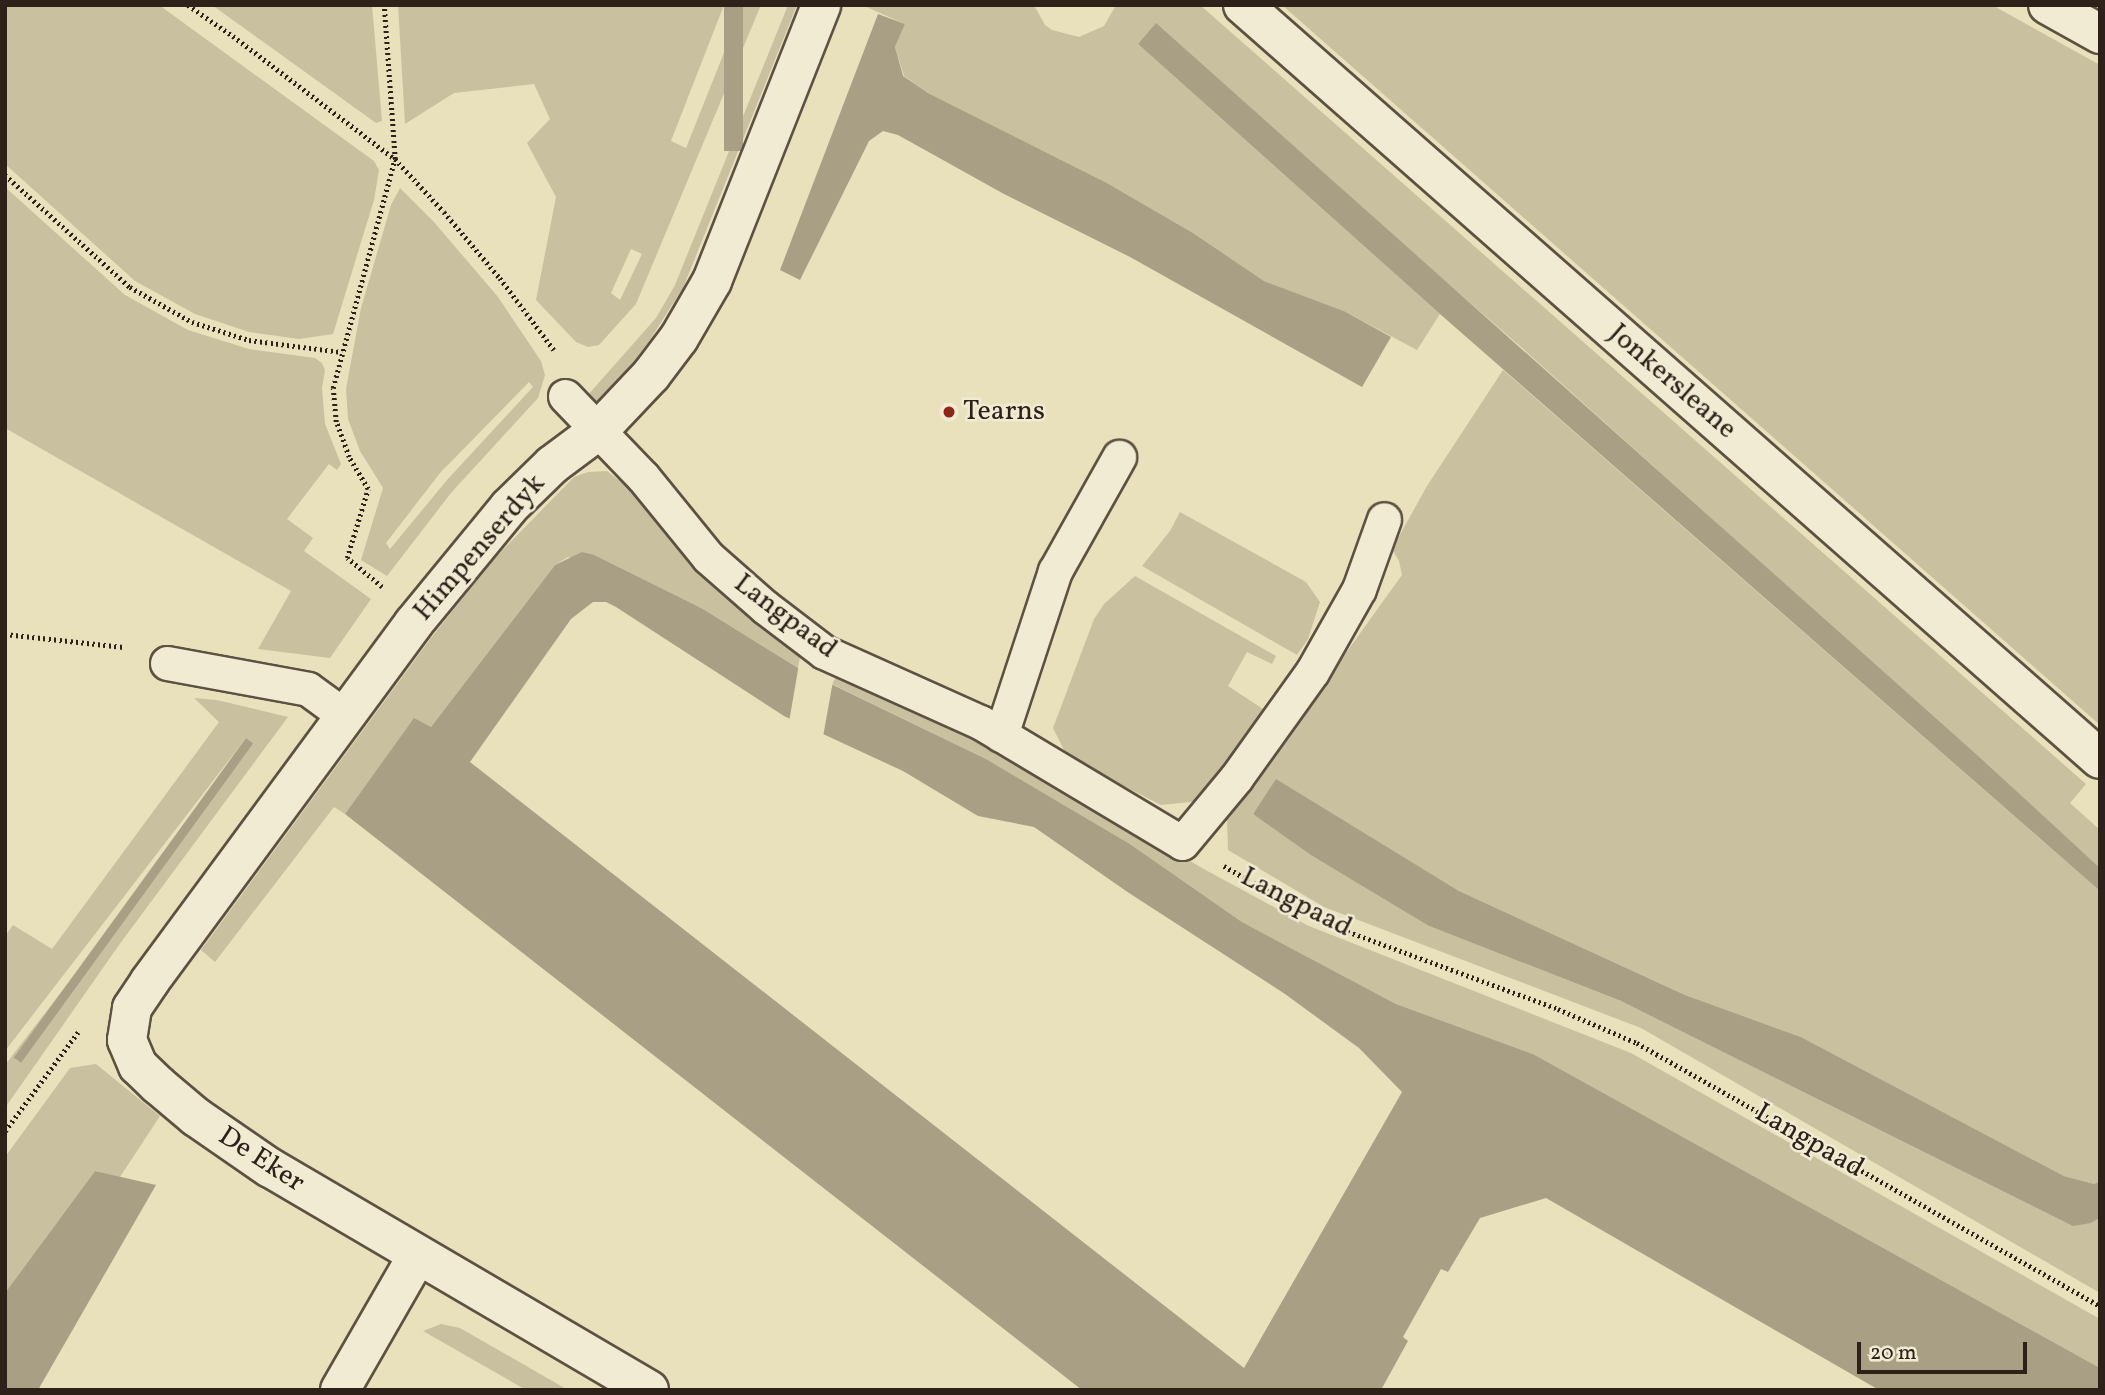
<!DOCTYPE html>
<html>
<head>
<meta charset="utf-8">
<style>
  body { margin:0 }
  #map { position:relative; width:2105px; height:1395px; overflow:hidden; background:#e9e0bc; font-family:Vollkorn,serif }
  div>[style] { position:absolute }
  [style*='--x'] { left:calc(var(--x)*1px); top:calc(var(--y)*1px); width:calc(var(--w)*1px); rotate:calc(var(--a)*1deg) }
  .green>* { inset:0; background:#c9c0a0 }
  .water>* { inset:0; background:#a99f85; transform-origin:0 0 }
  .pier>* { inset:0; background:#e9e0bc }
  .path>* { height:4.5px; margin-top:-2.25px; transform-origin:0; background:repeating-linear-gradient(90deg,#2e2119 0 2px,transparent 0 5.5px) }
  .roads { filter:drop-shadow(2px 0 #5d5142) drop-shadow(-2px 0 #5d5142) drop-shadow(0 2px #5d5142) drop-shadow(0 -2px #5d5142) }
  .service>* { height:33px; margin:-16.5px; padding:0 16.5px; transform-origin:16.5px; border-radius:16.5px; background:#f1ebd3 }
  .minor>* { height:38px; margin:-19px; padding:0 19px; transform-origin:19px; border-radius:19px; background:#f1ebd3 }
  .tertiary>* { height:38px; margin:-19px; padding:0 19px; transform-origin:19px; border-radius:19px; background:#f1ebd3 }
  .dots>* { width:19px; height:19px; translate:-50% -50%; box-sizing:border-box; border:4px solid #f1ebd3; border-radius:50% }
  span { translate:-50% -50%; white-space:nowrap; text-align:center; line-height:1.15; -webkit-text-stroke:5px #f1ebd3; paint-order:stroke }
  .street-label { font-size:28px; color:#2e2119 }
  .poi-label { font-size:28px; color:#2e2119 }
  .left { translate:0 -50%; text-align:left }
  .frame { position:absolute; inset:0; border:7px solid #2e2119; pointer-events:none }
  .scale { position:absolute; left:1857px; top:1342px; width:170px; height:32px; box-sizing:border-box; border:4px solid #2e2119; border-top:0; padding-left:9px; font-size:21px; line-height:24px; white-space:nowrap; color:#2e2119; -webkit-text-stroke:5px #f1ebd3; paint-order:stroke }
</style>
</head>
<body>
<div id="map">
  <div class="green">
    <i style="clip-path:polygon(5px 5px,159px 5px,374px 161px,379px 170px,374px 200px,333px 334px,299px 339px,249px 332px,195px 314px,135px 281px,5px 164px)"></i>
    <i style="clip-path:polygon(212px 5px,372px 5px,382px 121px,376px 123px)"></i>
    <i style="clip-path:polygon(evenodd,398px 5px,724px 5px,671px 141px,686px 148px,743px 5px,761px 5px,636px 304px,599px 345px,588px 347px,576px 342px,536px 300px,556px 197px,527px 143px,550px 119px,534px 84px,454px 93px,405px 124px,398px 5px,631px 249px,642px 254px,620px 300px,611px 293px,631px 249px)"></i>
    <i style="clip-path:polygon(788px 5px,797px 5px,683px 288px,649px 341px,624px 375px,595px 405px,587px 396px,656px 318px,675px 285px)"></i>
    <i style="clip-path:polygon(862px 5px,1034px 5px,1045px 25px,1052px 30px,1079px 37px,1104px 26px,1116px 5px,1200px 5px,2086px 784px,2070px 803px,2100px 830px,2100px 868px,1521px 347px,1331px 182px,1156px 24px,1138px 44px,1440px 314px,1417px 350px,1344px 311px,1264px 281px,1193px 233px,1107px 183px,928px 93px,904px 76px,895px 47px,905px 24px)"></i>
    <i style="clip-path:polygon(1282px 5px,1992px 5px,2100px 65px,2100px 725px)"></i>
    <i style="clip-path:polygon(5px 187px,125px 295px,188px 330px,249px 349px,315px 358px,322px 363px,325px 370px,322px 388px,325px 424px,341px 464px,337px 470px,329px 464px,287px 519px,313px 538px,304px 551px,371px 599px,330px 658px,258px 649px,291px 591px,5px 428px)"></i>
    <i style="clip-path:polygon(evenodd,400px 188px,434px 222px,498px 297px,541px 361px,545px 375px,538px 398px,451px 493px,387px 576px,361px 560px,383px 488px,360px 451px,348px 419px,346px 389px,361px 308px,391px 205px,400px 188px,529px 382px,533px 387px,447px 480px,390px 549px,386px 543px,440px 473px,529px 382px)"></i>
    <i style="clip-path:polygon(1503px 370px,2100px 891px,2100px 1181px,2094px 1184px,2064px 1176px,1801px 1037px,1685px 995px,1459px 891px,1276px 780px,1253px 814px,1429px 926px,1621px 1001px,2091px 1223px,2100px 1218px,2100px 1293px,1641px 1028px,1324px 907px,1228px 850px,1227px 818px,1402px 575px,1399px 561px,1392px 549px,1427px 486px)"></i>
    <i style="clip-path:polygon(607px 471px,639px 496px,801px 651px,798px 668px,703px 609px,568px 557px,555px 565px,431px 727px,414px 719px,345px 814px,334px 807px,215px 962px,201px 950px,431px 638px,492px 561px,574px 477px,588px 472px)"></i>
    <i style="clip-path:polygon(1180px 512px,1306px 582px,1320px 602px,1308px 639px,1297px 655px,1142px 566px,1170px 531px)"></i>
    <i style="clip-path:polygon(1135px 576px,1276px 656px,1272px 664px,1247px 652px,1228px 686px,1263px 709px,1213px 786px,1203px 797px,1191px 802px,1161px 805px,1079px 763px,1065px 752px,1053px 728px,1094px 619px,1104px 604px)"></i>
    <i style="clip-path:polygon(837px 675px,978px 735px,1202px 868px,1309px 926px,1631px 1053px,2100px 1319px,2100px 1368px,1533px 1054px,1396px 1004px,1242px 922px,1130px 844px,986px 759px,832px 684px)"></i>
    <i style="clip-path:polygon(194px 698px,217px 700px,288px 717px,119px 945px,5px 1108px,5px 1065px,253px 743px,246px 738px,5px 1051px,5px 936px,13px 925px,52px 949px,219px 722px)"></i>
    <i style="clip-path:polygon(96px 1064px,160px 1116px,120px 1177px,95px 1171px,5px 1293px,5px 1157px,70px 1068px)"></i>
    <i style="clip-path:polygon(441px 1324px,460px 1328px,568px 1390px,526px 1390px,423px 1331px)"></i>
  </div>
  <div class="water">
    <i style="left:724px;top:5px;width:19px;height:146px"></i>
    <i style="clip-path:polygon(878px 14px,905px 24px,895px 47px,903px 76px,928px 93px,1107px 183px,1193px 233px,1264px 281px,1344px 311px,1391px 337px,1362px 387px,1130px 257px,1004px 194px,898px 135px,883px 131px,869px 141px,800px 280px,780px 270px)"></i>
    <i style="clip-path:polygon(1156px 23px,1977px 755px,2100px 868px,2100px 891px,1440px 314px,1138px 44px)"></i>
    <i style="clip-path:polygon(evenodd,582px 552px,594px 555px,703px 609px,798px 668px,986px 759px,1130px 844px,1242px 922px,1396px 1004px,1533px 1054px,2100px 1368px,2100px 1390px,1879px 1390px,1546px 1198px,1480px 1218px,1448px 1272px,1441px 1269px,1403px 1337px,1408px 1341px,1381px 1390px,1082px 1390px,345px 814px,414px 718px,431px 727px,555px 565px,582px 552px,593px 602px,606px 602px,616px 607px,784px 716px,903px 771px,978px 816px,1034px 827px,1129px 893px,1285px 994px,1359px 1048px,1402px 1092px,1244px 1368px,470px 762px,571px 619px,593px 602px)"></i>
    <i style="left:246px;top:738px;width:9px;height:395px;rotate:36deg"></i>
    <i style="clip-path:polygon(1276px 779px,1459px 891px,1685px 995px,1801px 1037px,2064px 1176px,2094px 1184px,2100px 1181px,2100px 1218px,2091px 1223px,2073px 1226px,1621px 1001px,1429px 926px,1311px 855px,1253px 814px)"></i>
    <i style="clip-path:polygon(95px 1171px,156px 1185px,38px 1390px,5px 1390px,5px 1293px)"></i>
  </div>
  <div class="pier">
    <i style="clip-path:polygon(799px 664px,833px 681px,823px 737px,789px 722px)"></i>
  </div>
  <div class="path">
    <i style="--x:188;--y:5;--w:55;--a:34.6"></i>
    <i style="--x:233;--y:36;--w:203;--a:37.2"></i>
    <i style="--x:395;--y:159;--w:72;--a:47.2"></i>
    <i style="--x:444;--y:212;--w:87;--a:49.7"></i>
    <i style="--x:500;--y:278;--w:90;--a:53.1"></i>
    <i style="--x:5;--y:175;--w:168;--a:41.9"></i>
    <i style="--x:130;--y:287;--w:71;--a:29.4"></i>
    <i style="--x:192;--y:322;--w:60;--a:17.5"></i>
    <i style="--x:249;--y:340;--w:94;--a:7.4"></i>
    <i style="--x:382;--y:587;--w:45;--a:-140.4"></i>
    <i style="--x:347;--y:558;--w:72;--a:-73.1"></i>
    <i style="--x:368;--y:489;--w:37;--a:-121"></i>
    <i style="--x:349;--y:457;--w:37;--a:-110"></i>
    <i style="--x:336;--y:422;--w:34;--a:-95"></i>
    <i style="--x:333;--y:388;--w:237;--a:-74.9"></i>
    <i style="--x:395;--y:159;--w:154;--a:-94.1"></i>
    <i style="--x:5;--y:634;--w:119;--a:6.3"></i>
    <i style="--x:1224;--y:866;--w:113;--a:29.7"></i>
    <i style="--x:1322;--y:922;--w:252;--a:20.2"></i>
    <i style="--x:1558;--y:1009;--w:86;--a:23.3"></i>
    <i style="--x:1637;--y:1043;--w:532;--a:29.6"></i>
    <i style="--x:5;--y:1131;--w:123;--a:-53.6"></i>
  </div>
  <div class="roads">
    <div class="service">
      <i style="--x:565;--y:396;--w:112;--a:46.1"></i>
      <i style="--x:643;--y:477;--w:103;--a:50.9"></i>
      <i style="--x:708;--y:557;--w:76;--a:41.3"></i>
      <i style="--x:765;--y:607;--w:74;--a:37.3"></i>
      <i style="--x:824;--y:652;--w:171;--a:24.2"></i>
      <i style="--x:980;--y:722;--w:235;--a:30.9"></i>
      <i style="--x:1182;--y:843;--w:85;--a:-50.3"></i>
      <i style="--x:1236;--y:778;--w:130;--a:-54.4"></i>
      <i style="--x:1312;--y:672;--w:95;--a:-60.5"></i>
      <i style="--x:1359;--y:589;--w:74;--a:-70.3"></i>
      <i style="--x:167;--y:663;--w:143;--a:10.4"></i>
      <i style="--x:308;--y:689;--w:46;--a:36.1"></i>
      <i style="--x:1001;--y:735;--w:173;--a:-71.8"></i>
      <i style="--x:1055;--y:571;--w:131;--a:-60.7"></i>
    </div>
    <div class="minor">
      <i style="--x:2048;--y:5;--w:60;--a:29.1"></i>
      <i style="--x:340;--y:1390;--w:155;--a:-60.1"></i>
      <i style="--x:649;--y:1390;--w:439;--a:-149.6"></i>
      <i style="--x:270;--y:1168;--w:90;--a:-145.4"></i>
      <i style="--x:196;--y:1117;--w:50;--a:-139.9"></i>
      <i style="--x:158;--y:1085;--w:28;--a:-136"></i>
      <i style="--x:138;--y:1066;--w:28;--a:-113"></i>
      <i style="--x:127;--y:1040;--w:32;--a:-81"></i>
      <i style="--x:132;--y:1008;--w:32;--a:-56"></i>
      <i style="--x:150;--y:981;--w:443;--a:-53.6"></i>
      <i style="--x:413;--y:624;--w:151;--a:-50.6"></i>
      <i style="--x:509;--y:507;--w:60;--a:-44.3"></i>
      <i style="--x:552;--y:465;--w:59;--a:-36.7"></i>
      <i style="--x:599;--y:430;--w:76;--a:-46.6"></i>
      <i style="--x:651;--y:375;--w:46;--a:-52.9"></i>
      <i style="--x:679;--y:338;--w:66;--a:-59.9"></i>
      <i style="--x:712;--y:281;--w:297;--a:-68.4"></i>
    </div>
    <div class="tertiary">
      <i style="--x:1243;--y:5;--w:1141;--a:41.34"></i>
    </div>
  </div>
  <div class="dots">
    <i style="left:949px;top:412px;background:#8f2418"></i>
  </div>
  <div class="street-label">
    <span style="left:1672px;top:382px;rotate:41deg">Jonkersleane</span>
    <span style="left:480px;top:548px;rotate:-49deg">Himpenserdyk</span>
    <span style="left:785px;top:617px;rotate:37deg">Langpaad</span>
    <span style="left:1296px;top:903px;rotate:27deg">Langpaad</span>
    <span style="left:1809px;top:1141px;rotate:30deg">Langpaad</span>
    <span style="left:261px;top:1160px;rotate:33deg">De Eker</span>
  </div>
  <div class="poi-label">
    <span class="left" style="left:963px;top:412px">Tearns</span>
  </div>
  <div class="frame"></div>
  <div class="scale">20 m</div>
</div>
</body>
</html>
